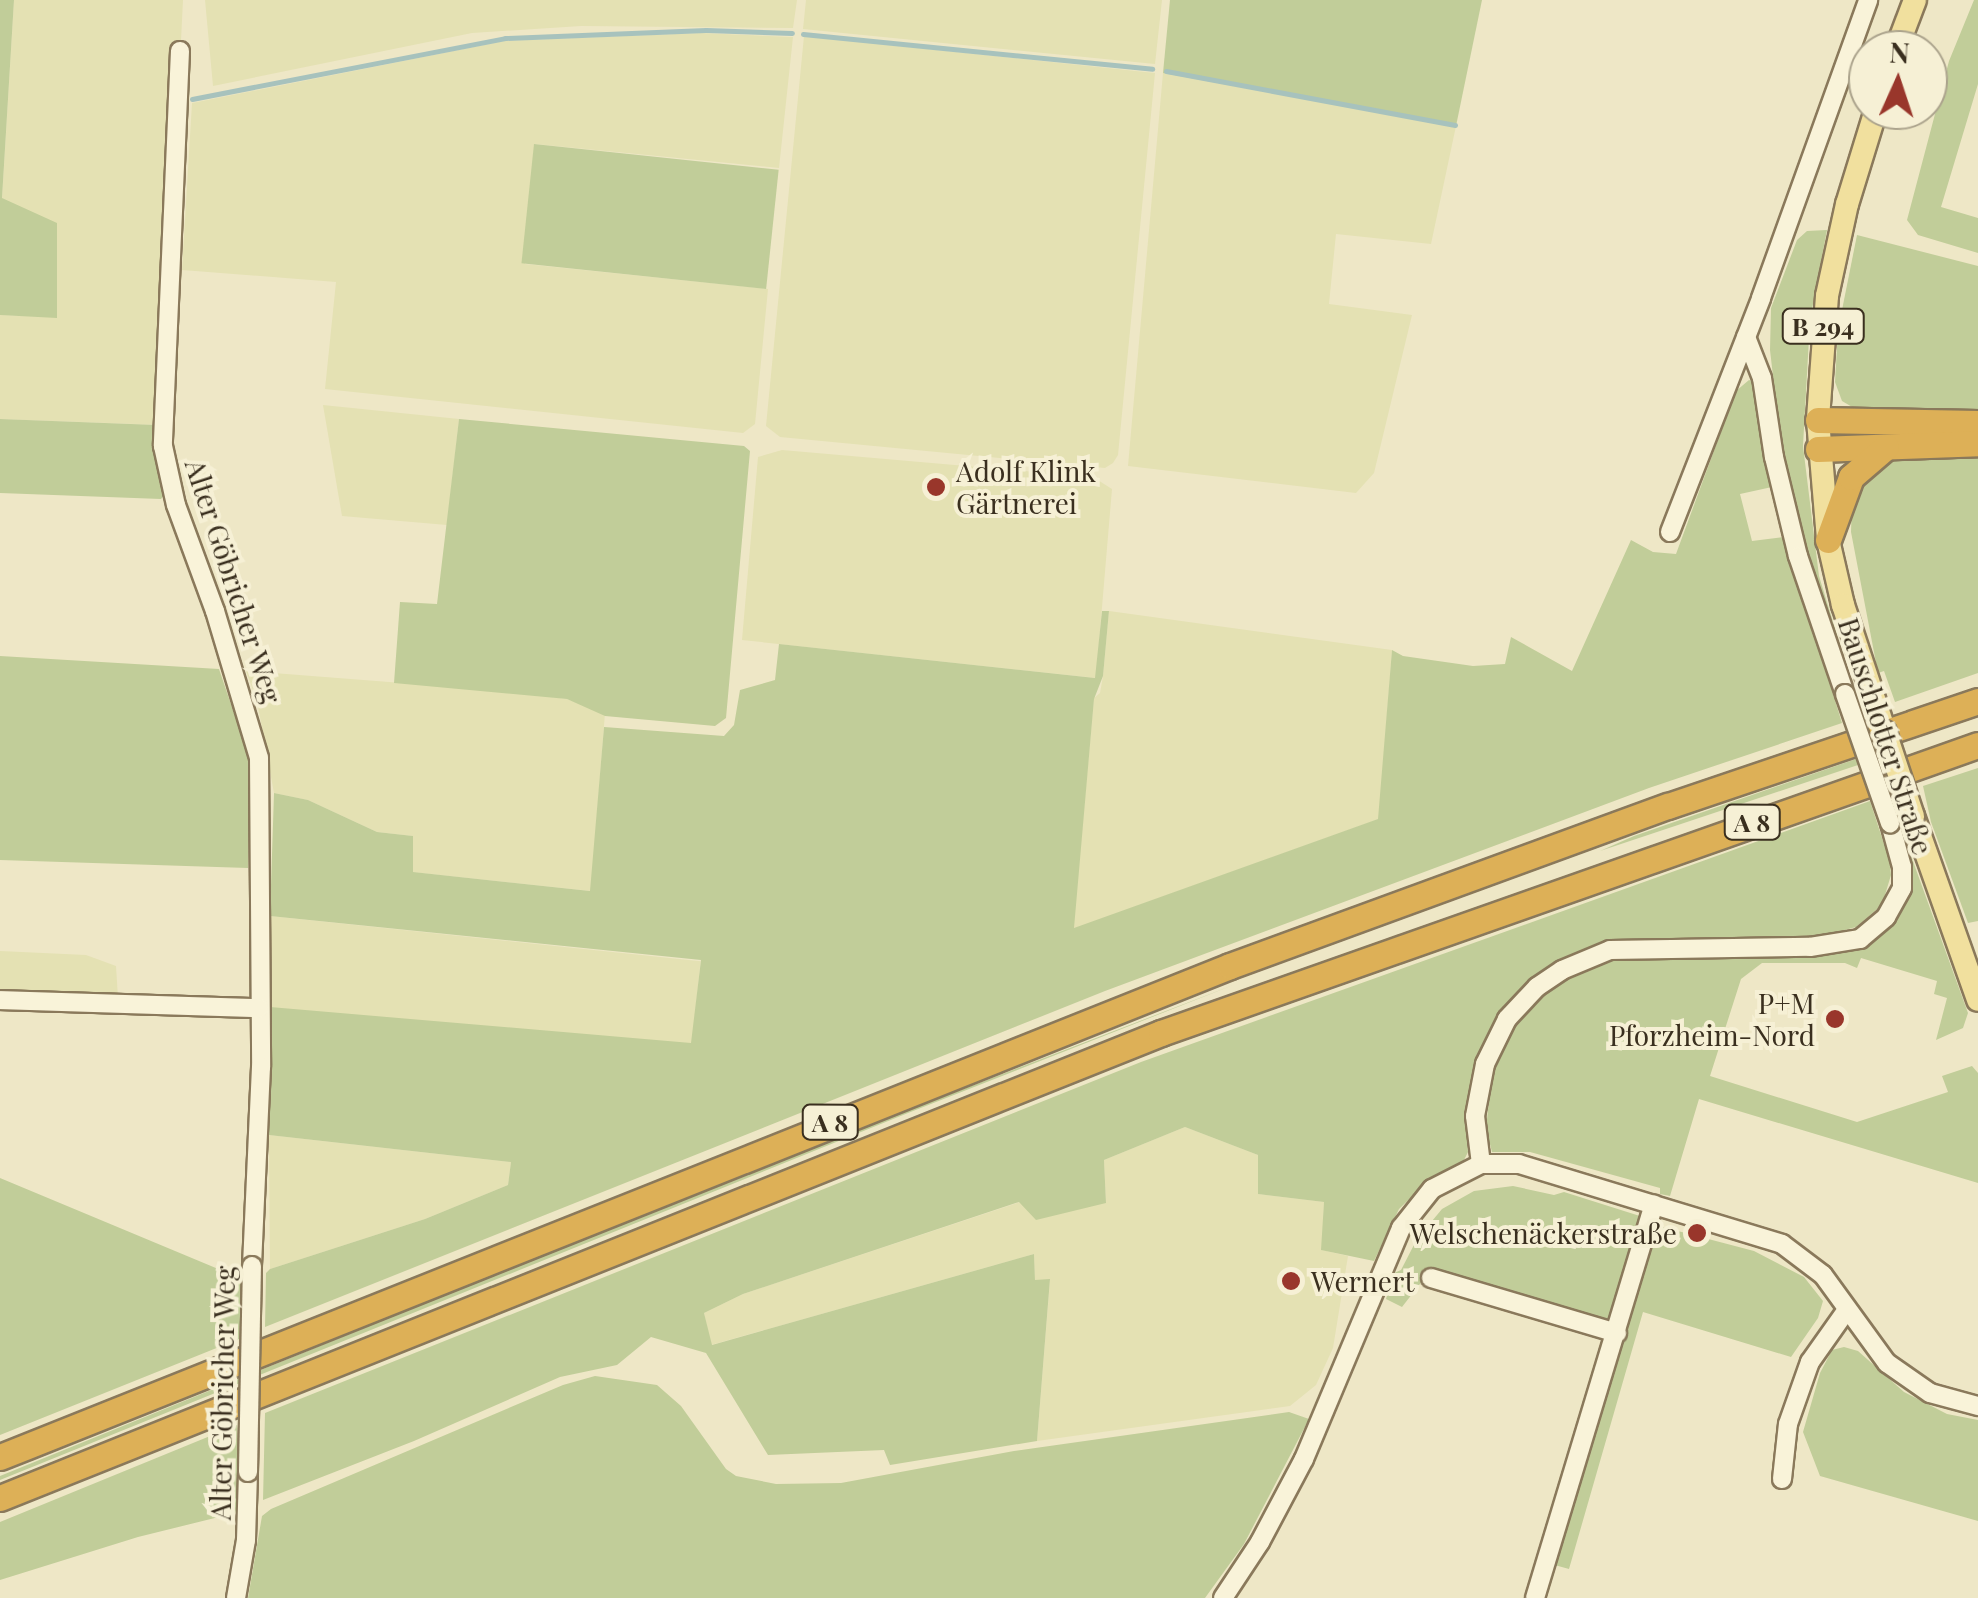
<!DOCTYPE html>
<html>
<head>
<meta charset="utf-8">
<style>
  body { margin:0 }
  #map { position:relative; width:1978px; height:1598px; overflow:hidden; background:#eee7c6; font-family:"Playfair Display",serif }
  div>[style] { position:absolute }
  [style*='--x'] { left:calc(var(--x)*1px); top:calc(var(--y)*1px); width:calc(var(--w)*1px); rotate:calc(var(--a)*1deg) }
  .farmland>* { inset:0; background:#e4e1b3; transform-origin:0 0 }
  .green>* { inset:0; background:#c1cd99; transform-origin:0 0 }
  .stream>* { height:5px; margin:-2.5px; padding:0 2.5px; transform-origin:2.5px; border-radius:2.5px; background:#a7c2bd }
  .roads { filter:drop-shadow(2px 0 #8a795b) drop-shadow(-2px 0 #8a795b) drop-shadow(0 2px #8a795b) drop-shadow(0 -2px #8a795b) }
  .minor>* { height:18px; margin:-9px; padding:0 9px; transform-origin:9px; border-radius:9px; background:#f9f3d9 }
  .major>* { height:22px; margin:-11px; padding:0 11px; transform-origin:11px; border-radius:11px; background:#f1e09e }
  .highway>* { height:25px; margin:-12.5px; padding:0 12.5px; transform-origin:12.5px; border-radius:12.5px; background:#ddb057 }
  .bridges { filter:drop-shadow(2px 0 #8a795b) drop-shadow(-2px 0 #8a795b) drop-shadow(0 2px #8a795b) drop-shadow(0 -2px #8a795b) }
  .minor-bridge>* { height:18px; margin:-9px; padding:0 9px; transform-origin:9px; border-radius:9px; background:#f9f3d9 }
  .major-bridge>* { height:22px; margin:-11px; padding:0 11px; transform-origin:11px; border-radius:11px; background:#f1e09e }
  .dots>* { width:28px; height:28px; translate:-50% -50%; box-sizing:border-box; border:5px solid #f6f0d5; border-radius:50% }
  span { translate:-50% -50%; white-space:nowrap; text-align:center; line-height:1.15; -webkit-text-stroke:8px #f6f0d5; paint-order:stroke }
  .shield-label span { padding:2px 8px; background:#f6f0d5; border:2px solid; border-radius:8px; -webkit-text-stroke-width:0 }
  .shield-label { font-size:25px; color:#3a2f1f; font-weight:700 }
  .poi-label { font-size:28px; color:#3a2f1f }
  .left { translate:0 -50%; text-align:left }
  .right { translate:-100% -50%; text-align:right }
  .street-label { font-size:28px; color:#3a2f1f }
  .north { position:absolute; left:1848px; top:30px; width:100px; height:100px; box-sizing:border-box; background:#f6f0d5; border:2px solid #aba38c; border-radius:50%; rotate:3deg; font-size:28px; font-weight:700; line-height:40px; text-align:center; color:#3a2f1f }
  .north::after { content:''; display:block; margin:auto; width:35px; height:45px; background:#99362b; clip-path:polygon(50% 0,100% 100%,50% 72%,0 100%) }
</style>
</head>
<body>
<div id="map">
  <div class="farmland">
    <i style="clip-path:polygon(14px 0,183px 0,162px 425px,0 419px,0 315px,57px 317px,2px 199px)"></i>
    <i style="clip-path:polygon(205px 0,797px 0,793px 28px,581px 26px,472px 33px,213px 86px)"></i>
    <i style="clip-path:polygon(806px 0,1162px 0,1155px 64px,803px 29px)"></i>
    <i style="clip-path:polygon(701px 33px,793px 37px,779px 168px,535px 144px,525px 264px,768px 289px,755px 424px,743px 433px,325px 389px,336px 282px,182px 270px,192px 103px,504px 41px)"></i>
    <i style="clip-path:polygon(804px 36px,1155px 73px,1118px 455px,1113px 463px,1105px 468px,780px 437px,766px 426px)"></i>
    <i style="clip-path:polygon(1163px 73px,1456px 126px,1431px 244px,1336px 234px,1329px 304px,1412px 315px,1374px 473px,1356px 493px,1128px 466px)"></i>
    <i style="clip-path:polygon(323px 405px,459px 419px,447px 525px,342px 516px)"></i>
    <i style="clip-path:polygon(782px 450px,1093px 477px,1112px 489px,1096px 678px,742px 640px,758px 457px)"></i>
    <i style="clip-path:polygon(1109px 611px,1392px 650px,1379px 819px,1073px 929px,1094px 698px,1100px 693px,1103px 676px)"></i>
    <i style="clip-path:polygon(246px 671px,505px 691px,567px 699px,605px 713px,591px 891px,412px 872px,413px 836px,377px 832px,308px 800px,274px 793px,257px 701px)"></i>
    <i style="left:270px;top:916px;width:433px;height:91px;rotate:6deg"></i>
    <i style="clip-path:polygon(0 951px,86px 955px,116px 966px,118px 998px,0 995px)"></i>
    <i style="clip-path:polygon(1185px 1127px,1258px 1155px,1258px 1194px,1324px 1202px,1322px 1250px,1348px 1256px,1333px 1348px,1316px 1385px,1290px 1406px,1037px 1441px,1050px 1280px,1035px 1280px,1034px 1254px,711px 1345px,704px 1313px,743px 1294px,1020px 1202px,1106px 1202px,1104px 1160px)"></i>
    <i style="clip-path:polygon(269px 1135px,511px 1162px,508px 1185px,425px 1219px,270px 1269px)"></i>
  </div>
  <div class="green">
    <i style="clip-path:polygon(0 0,14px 0,2px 198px,57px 223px,57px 318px,0 315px)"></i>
    <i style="clip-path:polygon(1170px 0,1482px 0,1456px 126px,1163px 73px)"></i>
    <i style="clip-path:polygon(1974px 0,1978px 0,1978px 84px,1941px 207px,1978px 218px,1978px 253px,1918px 235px,1907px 220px,1949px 61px)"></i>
    <i style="left:534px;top:144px;width:246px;height:120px;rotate:6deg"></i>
    <i style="clip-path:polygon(1827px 230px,1810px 320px,1803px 446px,1819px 576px,1855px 694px,1811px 580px,1782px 454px,1770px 350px,1771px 308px,1797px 240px,1807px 231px)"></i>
    <i style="clip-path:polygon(1857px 235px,1978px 266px,1978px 413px,1859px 411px,1842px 401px,1835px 382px,1838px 330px)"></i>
    <i style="clip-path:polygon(1749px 380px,1756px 383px,1772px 487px,1740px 494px,1752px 541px,1784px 537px,1842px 723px,1649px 788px,1105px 991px,265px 1327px,266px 1273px,270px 1269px,425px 1219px,508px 1185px,511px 1162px,269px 1135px,270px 1007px,691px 1043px,701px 960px,270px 916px,274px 793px,308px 800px,377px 832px,413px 836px,413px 872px,590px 891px,604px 727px,724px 736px,734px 725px,740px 690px,775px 680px,779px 644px,1095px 678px,1102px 611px,1109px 611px,1103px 676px,1094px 699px,1074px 928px,1378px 819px,1392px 650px,1403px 656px,1473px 666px,1505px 664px,1511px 637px,1572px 671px,1631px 540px,1653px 552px,1676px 554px,1736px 391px)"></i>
    <i style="clip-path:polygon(0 419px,157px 425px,166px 493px,161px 499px,0 493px)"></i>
    <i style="clip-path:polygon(459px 419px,744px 446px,750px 451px,726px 718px,715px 726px,605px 716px,567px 699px,394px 683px,400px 602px,437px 604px)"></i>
    <i style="clip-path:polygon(1978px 450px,1978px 673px,1895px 702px,1884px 671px,1878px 673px,1851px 532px,1852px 498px,1875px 463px,1885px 458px)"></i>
    <i style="clip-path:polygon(0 656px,219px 669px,251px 763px,248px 868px,0 860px)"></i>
    <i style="clip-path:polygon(1856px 759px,1858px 765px,1600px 851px,1634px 836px)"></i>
    <i style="clip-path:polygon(1978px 768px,1978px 921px,1968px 923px,1931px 822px,1923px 786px)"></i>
    <i style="clip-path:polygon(1870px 801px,1884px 844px,1888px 844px,1891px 875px,1882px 905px,1856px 927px,1818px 937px,1612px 943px,1561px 960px,1516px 994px,1490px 1029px,1477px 1057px,1466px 1114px,1468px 1152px,1462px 1164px,1430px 1179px,1399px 1209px,1374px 1261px,1321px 1250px,1324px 1202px,1258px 1194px,1258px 1155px,1185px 1127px,1104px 1160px,1106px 1203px,1036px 1220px,1019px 1202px,743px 1294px,704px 1313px,712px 1345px,1034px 1254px,1035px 1280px,1050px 1279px,1037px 1441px,890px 1465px,884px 1450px,768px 1455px,706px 1353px,651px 1337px,617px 1365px,560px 1377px,414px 1441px,263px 1500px,265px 1413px,1141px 1062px)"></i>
    <i style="clip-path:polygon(1910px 853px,1968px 1013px,1963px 1028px,1936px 1040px,1947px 998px,1934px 994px,1937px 981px,1861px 958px,1857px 968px,1845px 963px,1762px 963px,1741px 979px,1710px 1076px,1857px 1122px,1948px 1092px,1942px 1076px,1972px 1066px,1978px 1073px,1978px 1183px,1699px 1099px,1670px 1196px,1660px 1194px,1660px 1188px,1530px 1152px,1492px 1152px,1486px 1129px,1492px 1072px,1512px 1030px,1538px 998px,1572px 973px,1609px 959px,1657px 954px,1830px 951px,1907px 895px)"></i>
    <i style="clip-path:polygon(1236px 984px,908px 1113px,0 1480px,0 1476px,730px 1179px)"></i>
    <i style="clip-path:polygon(0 1178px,235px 1276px,243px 1271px,239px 1339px,0 1435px)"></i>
    <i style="clip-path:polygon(1513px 1186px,1554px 1195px,1564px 1192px,1643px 1217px,1612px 1324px,1430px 1271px,1402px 1307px,1386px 1299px,1394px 1273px,1401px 1270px,1417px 1239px,1442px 1209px,1474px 1191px)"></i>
    <i style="clip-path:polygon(1655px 1225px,1754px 1251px,1804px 1277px,1823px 1301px,1818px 1318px,1791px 1357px,1643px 1312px,1569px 1569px,1551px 1564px)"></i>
    <i style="clip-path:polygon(1844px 1347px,1858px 1351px,1904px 1392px,1947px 1414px,1978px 1420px,1978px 1521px,1820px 1476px,1803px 1432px,1820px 1373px,1832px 1350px)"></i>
    <i style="clip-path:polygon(595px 1376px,657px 1385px,681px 1406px,726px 1469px,736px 1476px,776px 1484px,841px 1483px,1014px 1451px,1289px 1412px,1309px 1419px,1244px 1544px,1205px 1598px,248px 1598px,262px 1516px,271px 1509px,563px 1385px)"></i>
    <i style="clip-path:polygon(237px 1425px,239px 1512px,138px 1537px,0 1580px,0 1522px)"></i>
  </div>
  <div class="stream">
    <i style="--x:803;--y:34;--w:351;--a:5.7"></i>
    <i style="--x:1166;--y:71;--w:294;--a:10.6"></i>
    <i style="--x:192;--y:99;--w:319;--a:-11"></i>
    <i style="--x:505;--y:38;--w:201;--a:-2.3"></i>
    <i style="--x:706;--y:30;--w:86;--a:2"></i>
  </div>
  <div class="roads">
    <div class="minor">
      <i style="--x:180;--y:51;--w:395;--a:92.5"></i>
      <i style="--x:163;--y:446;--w:60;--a:77.6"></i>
      <i style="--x:176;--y:505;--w:113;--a:69.8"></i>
      <i style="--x:215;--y:611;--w:153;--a:73.3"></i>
      <i style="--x:259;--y:758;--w:309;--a:89.6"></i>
      <i style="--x:261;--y:1067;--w:199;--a:92.6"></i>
      <i style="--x:1746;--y:337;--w:44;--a:68.7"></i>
      <i style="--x:1762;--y:378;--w:80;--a:81.4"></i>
      <i style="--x:1774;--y:457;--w:102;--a:76.4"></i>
      <i style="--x:1798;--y:556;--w:146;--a:71.2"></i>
      <i style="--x:1670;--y:532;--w:251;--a:-68.7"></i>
      <i style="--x:1761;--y:298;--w:317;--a:-70.2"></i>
      <i style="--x:0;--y:1000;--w:259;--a:1.8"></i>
      <i style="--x:1481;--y:1164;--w:48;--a:-97.1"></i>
      <i style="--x:1475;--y:1116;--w:53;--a:-79.1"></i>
      <i style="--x:1485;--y:1064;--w:50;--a:-63.9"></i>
      <i style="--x:1507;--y:1019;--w:44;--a:-46.8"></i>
      <i style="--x:1537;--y:987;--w:30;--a:-34"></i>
      <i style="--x:1562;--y:970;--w:52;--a:-22.6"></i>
      <i style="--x:1610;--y:950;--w:200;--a:-0.9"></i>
      <i style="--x:1810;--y:947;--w:51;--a:-9.1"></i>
      <i style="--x:1860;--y:939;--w:34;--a:-40"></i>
      <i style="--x:1886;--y:917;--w:33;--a:-61"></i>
      <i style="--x:1902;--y:888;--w:21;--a:-90"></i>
      <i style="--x:1902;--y:867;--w:46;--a:-105.3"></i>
      <i style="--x:1431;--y:1278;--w:194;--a:16.5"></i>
      <i style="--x:1782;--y:1479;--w:55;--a:-83.8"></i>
      <i style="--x:1788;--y:1424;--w:66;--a:-70.5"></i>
      <i style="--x:1810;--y:1362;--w:62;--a:-54.8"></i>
      <i style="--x:236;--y:1598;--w:59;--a:-80.2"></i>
      <i style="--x:246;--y:1540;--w:68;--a:-88.3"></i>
      <i style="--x:1223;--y:1598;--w:67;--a:-56.5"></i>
      <i style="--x:1260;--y:1542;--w:94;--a:-62.1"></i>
      <i style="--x:1304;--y:1459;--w:251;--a:-67.2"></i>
      <i style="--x:1401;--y:1228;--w:50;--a:-51.5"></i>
      <i style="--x:1432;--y:1189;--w:55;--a:-27"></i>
      <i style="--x:1481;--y:1164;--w:38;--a:0"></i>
      <i style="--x:1519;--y:1164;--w:275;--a:16.9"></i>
      <i style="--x:1782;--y:1244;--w:51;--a:37.1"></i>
      <i style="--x:1823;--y:1275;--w:109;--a:54"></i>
      <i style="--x:1887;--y:1363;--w:52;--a:34.9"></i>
      <i style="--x:1930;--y:1393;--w:50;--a:15.2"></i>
      <i style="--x:1535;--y:1598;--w:411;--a:-73.2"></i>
    </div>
    <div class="major">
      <i style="--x:1896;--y:50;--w:53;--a:-69.2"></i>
      <i style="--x:1876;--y:110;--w:98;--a:107.1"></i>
      <i style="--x:1847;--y:204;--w:94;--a:102.3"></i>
      <i style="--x:1827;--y:296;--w:124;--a:94.2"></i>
      <i style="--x:1818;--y:420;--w:120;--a:85.2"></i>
      <i style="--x:1828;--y:540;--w:67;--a:77"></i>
      <i style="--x:1843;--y:605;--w:134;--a:71.7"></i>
      <i style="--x:1913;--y:816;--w:195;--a:70.5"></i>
    </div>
    <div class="highway">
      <i style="--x:1818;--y:420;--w:160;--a:1.1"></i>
      <i style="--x:1818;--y:449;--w:160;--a:-2.1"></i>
      <i style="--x:1828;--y:540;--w:67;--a:-69.9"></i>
      <i style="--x:1851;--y:477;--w:46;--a:-40.6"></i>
      <i style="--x:0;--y:1457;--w:1324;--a:-21.76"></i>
      <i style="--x:1230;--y:966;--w:466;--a:-20.1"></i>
      <i style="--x:1668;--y:806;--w:327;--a:-18.7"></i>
      <i style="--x:0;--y:1498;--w:1251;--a:-21.83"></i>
      <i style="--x:1161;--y:1033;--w:866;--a:-19.42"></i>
    </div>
  </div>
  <div class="bridges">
    <div class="minor-bridge">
      <i style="--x:1845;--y:694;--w:137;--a:70.8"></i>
      <i style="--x:248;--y:1472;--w:206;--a:-88.9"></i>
    </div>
    <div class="major-bridge">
      <i style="--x:1885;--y:732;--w:89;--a:71.6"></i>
    </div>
  </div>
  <div class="dots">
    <i style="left:936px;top:487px;background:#99362b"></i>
    <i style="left:1835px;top:1019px;background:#99362b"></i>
    <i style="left:1697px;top:1233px;background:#99362b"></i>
    <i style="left:1291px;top:1281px;background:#99362b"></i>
  </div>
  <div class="shield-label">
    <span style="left:1823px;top:326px">B 294</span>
    <span style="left:1752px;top:822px">A 8</span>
    <span style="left:830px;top:1122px">A 8</span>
  </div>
  <div class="poi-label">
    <span class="left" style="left:956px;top:487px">Adolf Klink<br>Gärtnerei</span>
    <span class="right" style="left:1815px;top:1019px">P+M<br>Pforzheim-Nord</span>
    <span class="right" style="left:1677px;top:1233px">Welschenäckerstraße</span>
    <span class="left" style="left:1311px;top:1281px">Wernert</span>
  </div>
  <div class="street-label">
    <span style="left:234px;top:581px;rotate:72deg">Alter Göbricher Weg</span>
    <span style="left:1886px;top:736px;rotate:72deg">Bauschlotter Straße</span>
    <span style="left:222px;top:1393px;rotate:-89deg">Alter Göbricher Weg</span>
  </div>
  <div class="north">N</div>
</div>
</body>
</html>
